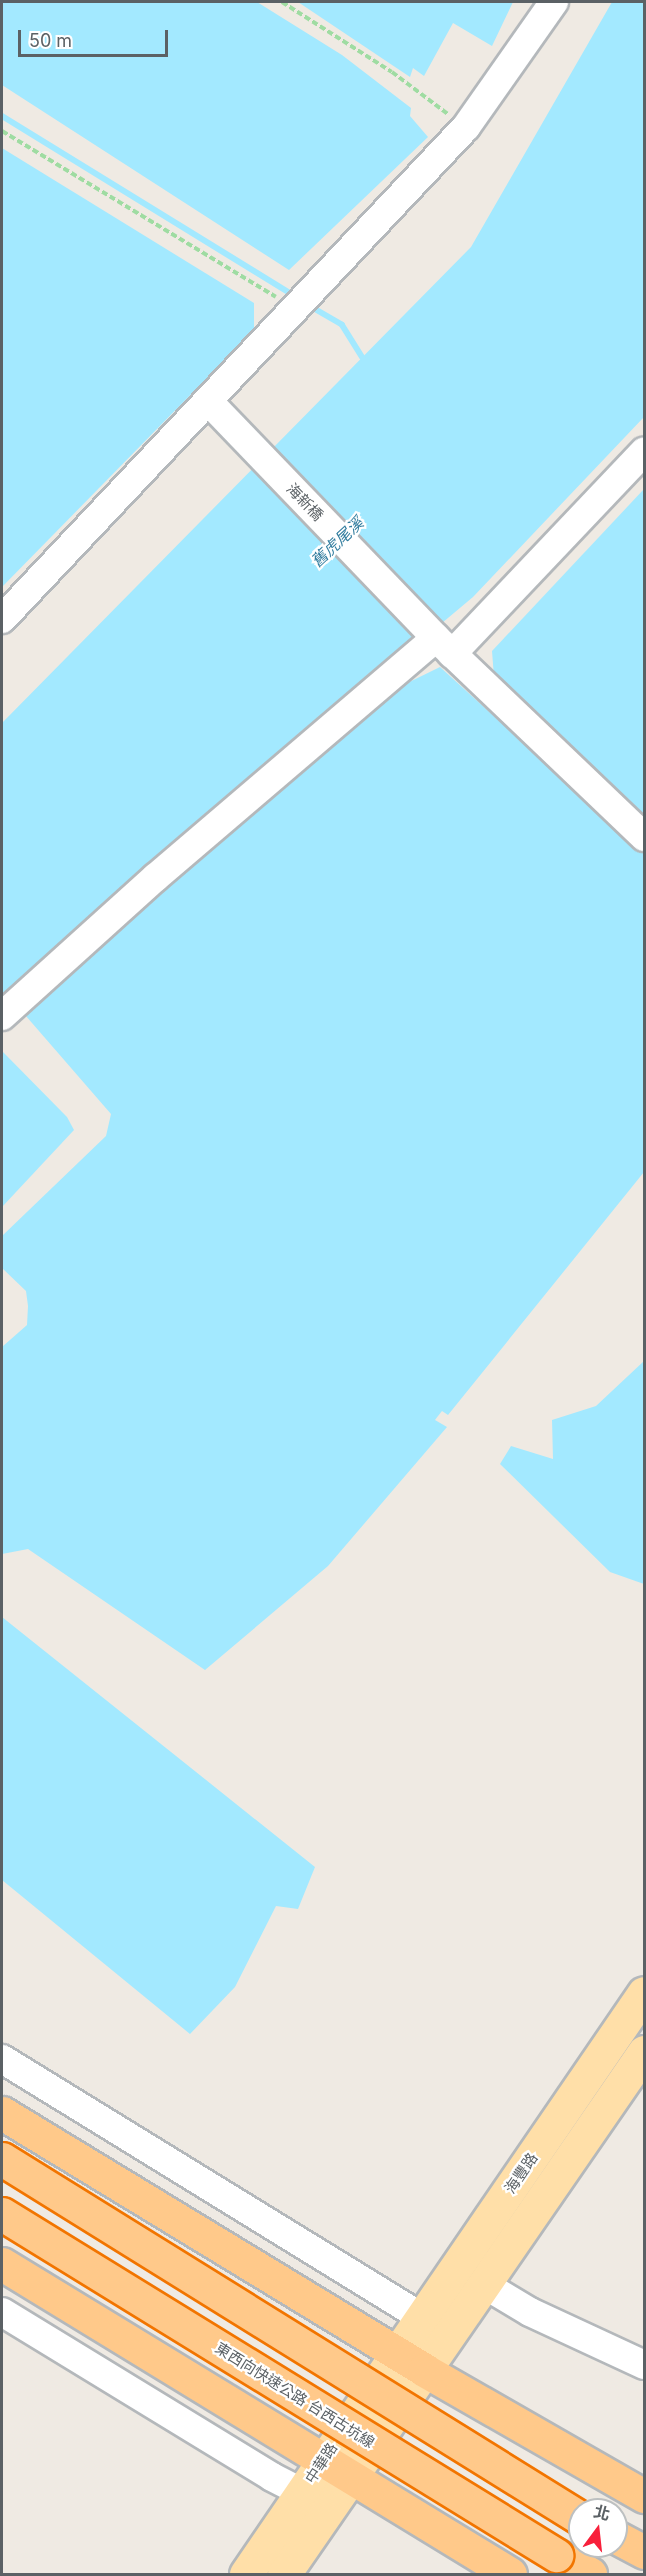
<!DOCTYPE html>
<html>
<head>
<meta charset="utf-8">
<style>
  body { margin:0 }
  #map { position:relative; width:646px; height:2576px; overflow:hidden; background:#efeae3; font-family:Inter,"Noto Sans TC",sans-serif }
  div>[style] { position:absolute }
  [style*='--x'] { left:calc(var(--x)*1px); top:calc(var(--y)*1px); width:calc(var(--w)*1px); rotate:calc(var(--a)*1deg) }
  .water>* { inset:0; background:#a3e9ff }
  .stream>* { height:6px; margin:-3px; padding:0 3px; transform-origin:3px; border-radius:3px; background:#a3e9ff }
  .path>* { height:4px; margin-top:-2px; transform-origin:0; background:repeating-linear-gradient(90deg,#9fdca2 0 6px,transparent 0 9px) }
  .roads { filter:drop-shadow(2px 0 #b4b8bb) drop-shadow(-2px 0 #b4b8bb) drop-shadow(0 2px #b4b8bb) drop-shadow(0 -2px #b4b8bb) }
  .minor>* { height:28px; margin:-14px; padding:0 14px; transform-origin:14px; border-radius:14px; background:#fff }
  .major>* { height:33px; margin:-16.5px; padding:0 16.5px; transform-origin:16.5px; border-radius:16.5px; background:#ffdfa8 }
  .highway>* { height:33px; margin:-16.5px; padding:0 16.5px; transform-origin:16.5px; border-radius:16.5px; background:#ffc98a }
  .bridges { filter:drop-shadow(2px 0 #f27500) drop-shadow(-2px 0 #f27500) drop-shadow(0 2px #f27500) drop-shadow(0 -2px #f27500) }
  .highway-bridge>* { height:33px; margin:-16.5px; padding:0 16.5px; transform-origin:16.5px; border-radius:16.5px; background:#ffc98a }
  span { translate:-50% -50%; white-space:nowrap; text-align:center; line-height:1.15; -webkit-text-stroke:4.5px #fff; paint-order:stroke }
  .street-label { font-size:15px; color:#5b6165 }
  .water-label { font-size:16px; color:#307c9e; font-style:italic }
  .frame { position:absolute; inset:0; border:3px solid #5b6165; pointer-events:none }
  .north { position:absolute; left:568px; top:2498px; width:60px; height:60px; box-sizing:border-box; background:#fff; border:2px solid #bdc0c1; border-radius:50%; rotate:15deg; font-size:16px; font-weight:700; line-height:24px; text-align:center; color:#5b6165 }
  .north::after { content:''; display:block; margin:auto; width:21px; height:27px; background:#f8203b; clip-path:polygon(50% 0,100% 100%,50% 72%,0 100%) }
  .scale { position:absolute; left:18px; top:30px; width:150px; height:27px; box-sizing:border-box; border:3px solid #5b6165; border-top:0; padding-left:8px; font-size:18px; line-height:21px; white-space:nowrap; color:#5b6165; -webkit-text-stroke:4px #fff; paint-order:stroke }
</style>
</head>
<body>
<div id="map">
  <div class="water">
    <i style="clip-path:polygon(2px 2px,257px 2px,342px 55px,411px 108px,410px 116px,428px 137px,289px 270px,2px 85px)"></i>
    <i style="clip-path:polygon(298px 2px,513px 2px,492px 46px,453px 23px,424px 76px,413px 68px,410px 77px)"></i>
    <i style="clip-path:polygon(612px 2px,644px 2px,644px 417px,473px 597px,113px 899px,2px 1001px,2px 723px,471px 247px)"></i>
    <i style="clip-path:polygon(2px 148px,254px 303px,254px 330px,2px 587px)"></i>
    <i style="clip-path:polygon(644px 489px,644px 826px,494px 677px,492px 651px)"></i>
    <i style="clip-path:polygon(440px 667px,644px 853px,644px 1172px,448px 1415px,442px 1411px,438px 1416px,435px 1420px,447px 1427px,328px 1566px,205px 1670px,28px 1549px,2px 1554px,2px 1347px,27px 1325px,28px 1306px,26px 1291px,2px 1268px,2px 1236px,106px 1136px,111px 1114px,19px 1008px,393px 690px)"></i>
    <i style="clip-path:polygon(2px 1051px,67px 1117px,74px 1130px,2px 1207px)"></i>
    <i style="clip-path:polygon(644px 1361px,644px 1584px,610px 1572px,500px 1464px,511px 1446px,553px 1459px,552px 1420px,596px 1406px)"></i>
    <i style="clip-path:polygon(2px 1617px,315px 1867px,298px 1909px,276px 1906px,235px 1987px,190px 2034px,2px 1880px)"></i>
  </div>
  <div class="stream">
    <i style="--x:2;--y:116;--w:344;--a:31.6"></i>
    <i style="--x:308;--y:305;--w:39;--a:30"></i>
    <i style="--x:342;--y:325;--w:38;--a:58"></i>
  </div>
  <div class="path">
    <i style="--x:282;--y:2;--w:130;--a:32.5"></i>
    <i style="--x:392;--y:72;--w:70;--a:36.9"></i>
    <i style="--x:2;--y:131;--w:320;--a:31.2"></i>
  </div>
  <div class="roads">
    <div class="minor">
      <i style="--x:209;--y:402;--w:327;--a:46.1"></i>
      <i style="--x:436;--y:638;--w:288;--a:43.7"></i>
      <i style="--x:2;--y:619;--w:676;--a:-46.68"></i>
      <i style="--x:466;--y:127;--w:153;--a:-54.9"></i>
      <i style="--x:452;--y:654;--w:279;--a:-46.5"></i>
      <i style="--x:2;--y:1016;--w:207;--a:-42.1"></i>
      <i style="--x:156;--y:877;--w:368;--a:-40.5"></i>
      <i style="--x:2;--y:2059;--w:494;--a:31.6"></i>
      <i style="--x:485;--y:2285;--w:52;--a:31"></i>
      <i style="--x:530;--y:2312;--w:126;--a:24.9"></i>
      <i style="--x:2;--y:2312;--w:316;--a:31.4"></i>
      <i style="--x:272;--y:2477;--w:34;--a:27"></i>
    </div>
    <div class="major">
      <i style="--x:246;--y:2574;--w:704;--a:-55.59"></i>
      <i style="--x:284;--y:2574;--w:634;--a:-55.41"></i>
    </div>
    <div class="highway">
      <i style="--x:2;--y:2113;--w:494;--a:31.3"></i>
      <i style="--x:424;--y:2370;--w:254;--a:29.8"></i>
      <i style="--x:2;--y:2264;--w:595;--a:31.39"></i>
      <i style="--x:616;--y:2537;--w:32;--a:28"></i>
      <i style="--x:556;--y:2555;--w:39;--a:29"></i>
    </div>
  </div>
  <div class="bridges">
    <div class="highway-bridge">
      <i style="--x:2;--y:2159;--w:680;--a:31.84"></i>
      <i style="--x:2;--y:2214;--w:651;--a:31.61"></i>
    </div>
  </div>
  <div class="street-label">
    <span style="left:305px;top:502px;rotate:46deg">海新橋</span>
    <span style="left:521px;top:2173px;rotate:-56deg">海豐路</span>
    <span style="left:295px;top:2395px;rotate:32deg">東西向快速公路 台西古坑線</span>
    <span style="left:321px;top:2463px;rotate:-57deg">中華路</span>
  </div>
  <div class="water-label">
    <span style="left:337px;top:542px;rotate:-43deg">舊虎尾溪</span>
  </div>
  <div class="frame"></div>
  <div class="north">北</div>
  <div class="scale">50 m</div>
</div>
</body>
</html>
